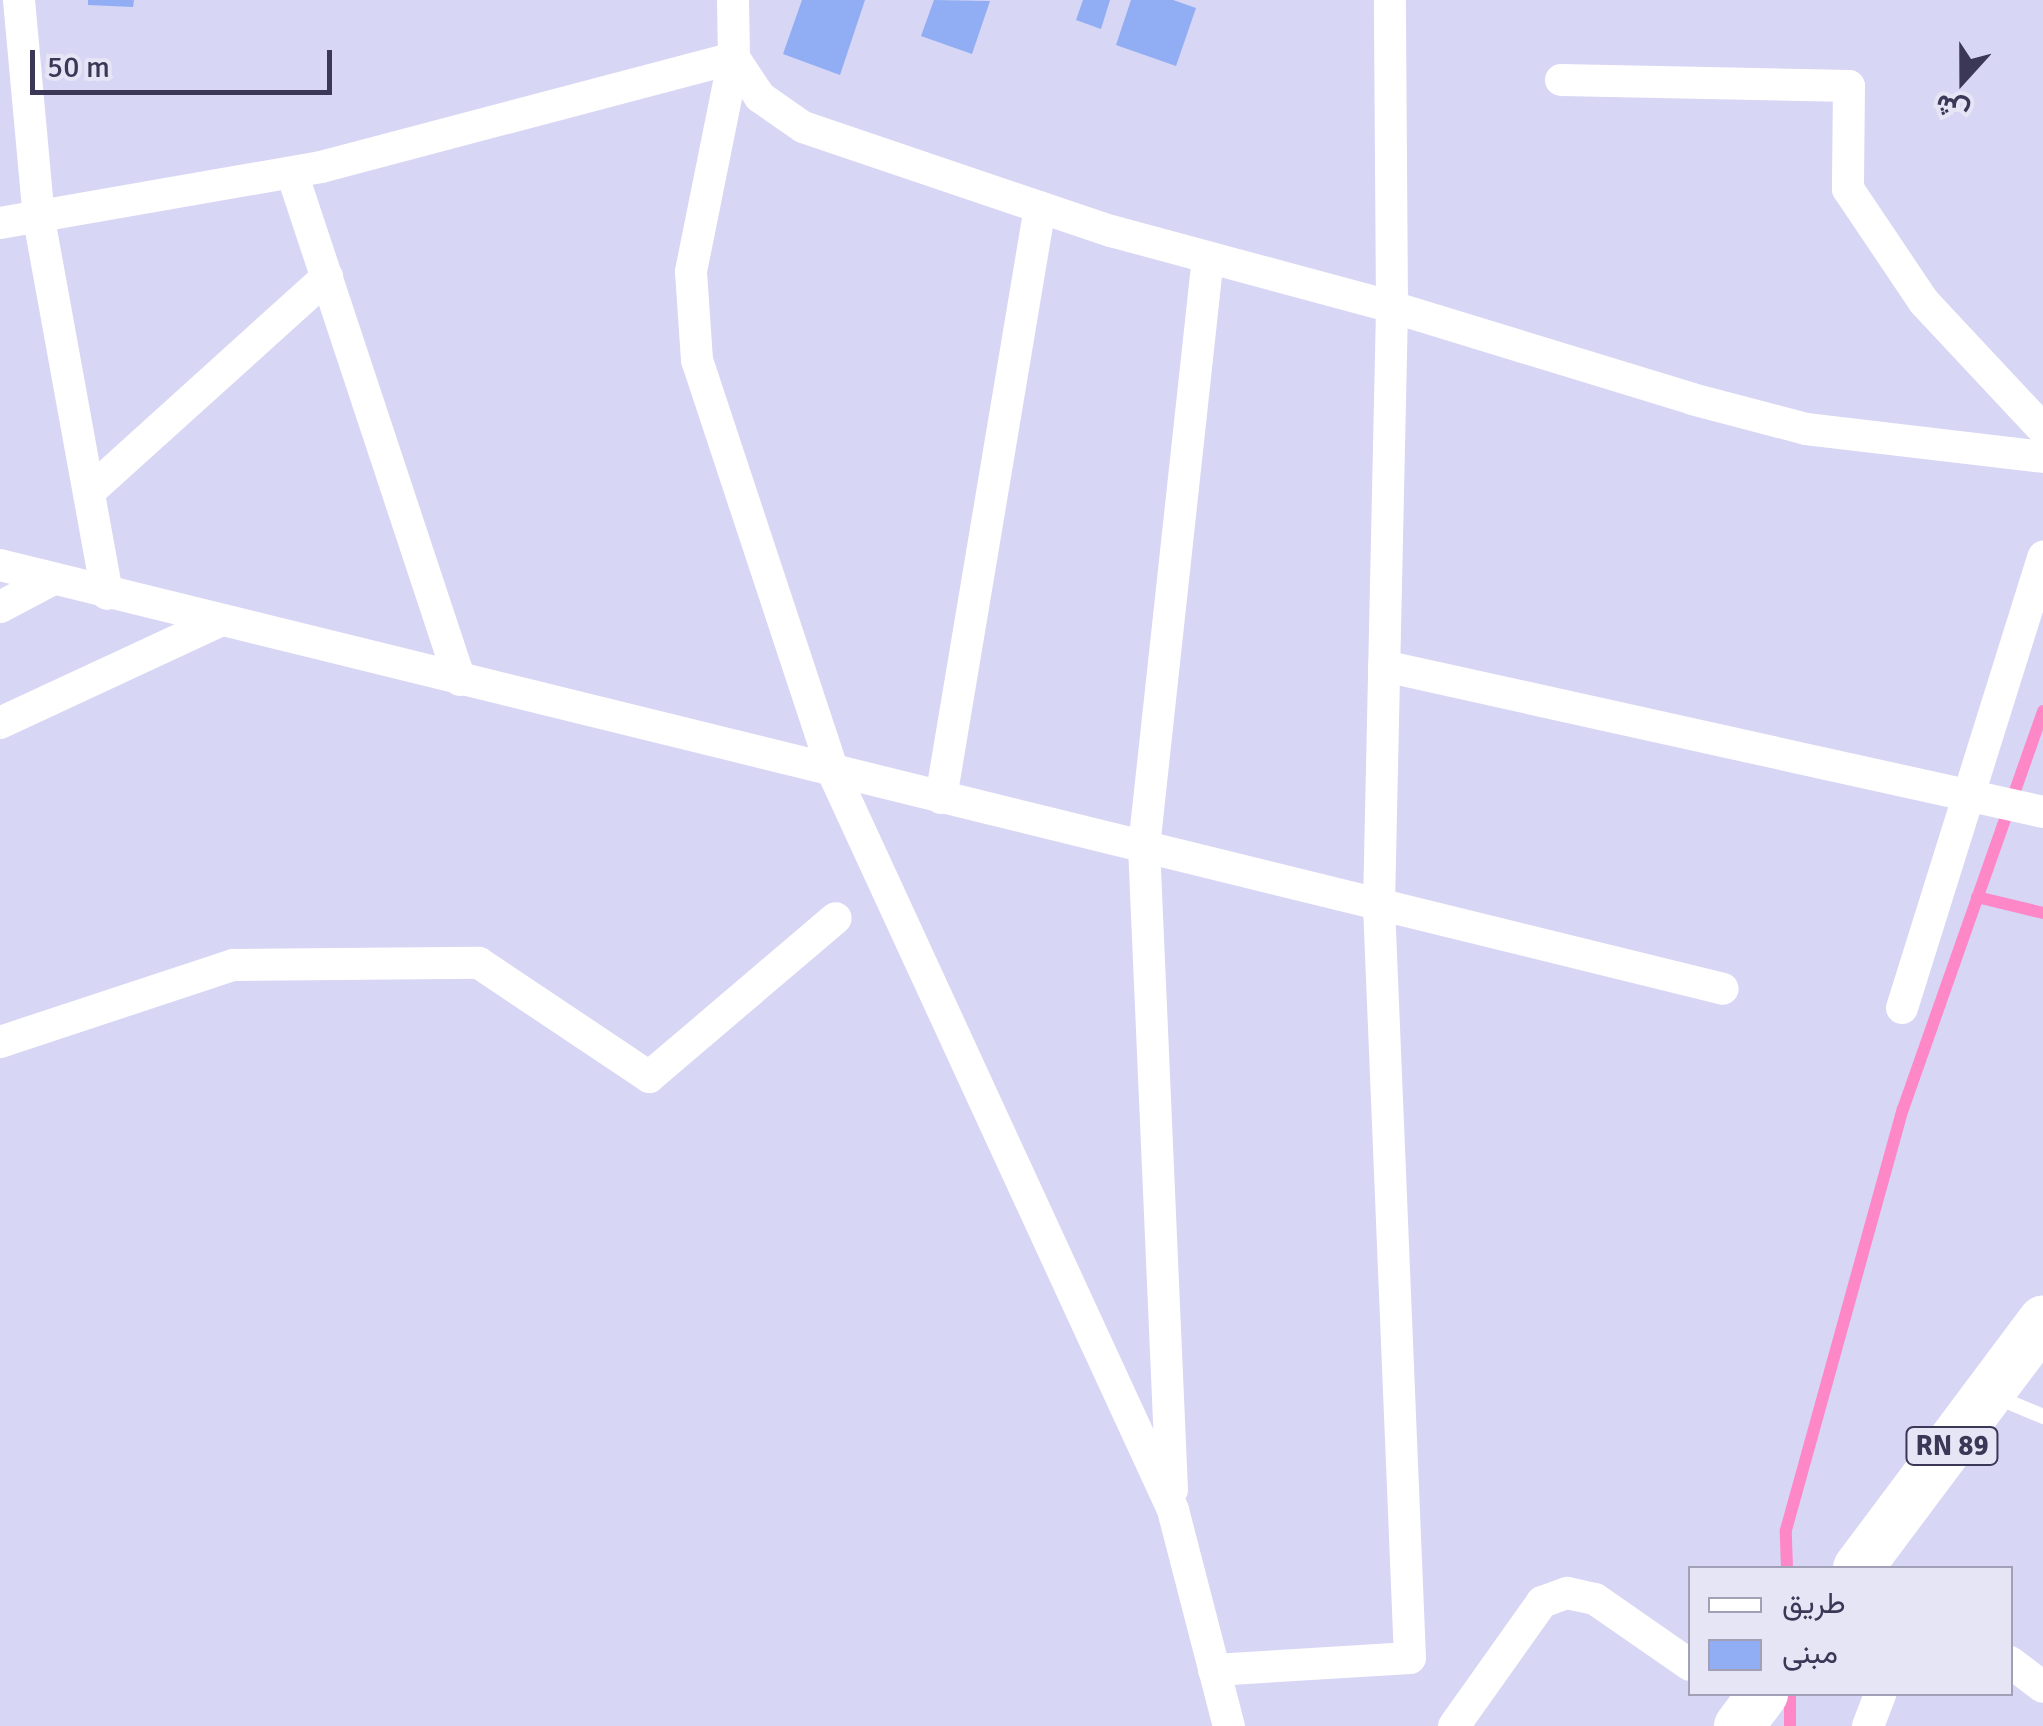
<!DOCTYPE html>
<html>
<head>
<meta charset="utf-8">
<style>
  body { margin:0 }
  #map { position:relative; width:2043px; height:1726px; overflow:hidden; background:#d7d6f5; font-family:Signika,Vazirmatn,sans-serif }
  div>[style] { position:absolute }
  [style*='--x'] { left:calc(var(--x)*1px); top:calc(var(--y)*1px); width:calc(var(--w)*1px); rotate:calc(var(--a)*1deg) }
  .stream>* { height:12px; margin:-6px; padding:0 6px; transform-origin:6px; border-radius:6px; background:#fe87c8 }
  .building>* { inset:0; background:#91adf3 }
  .lane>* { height:15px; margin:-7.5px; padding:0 7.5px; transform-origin:7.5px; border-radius:7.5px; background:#fff }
  .street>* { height:32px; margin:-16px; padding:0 16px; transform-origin:16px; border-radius:16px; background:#fff }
  .primary>* { height:50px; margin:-25px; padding:0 25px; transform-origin:25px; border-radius:25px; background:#fff }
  span { translate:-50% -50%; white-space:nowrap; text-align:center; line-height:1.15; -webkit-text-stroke:9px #e5e5f5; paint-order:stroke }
  .shield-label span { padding:2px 8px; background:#e5e5f5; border:2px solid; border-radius:8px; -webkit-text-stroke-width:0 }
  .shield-label { font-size:28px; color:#3b3857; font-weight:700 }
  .legend { position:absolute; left:1688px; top:1566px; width:325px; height:130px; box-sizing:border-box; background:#e5e5f5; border:2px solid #a1a0b6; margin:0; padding:12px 18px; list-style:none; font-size:30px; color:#3b3857 }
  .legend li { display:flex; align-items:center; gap:20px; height:50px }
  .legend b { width:50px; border:2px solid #a1a0b6 }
  .north { position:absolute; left:1913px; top:30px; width:100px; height:100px; -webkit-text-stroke:8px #e5e5f5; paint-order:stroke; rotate:201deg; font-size:28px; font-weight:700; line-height:40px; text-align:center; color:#3b3857 }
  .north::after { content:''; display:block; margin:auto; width:35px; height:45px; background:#3b3857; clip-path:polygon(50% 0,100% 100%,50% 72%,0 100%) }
  .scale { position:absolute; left:30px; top:50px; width:302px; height:45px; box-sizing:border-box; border:5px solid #3b3857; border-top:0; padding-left:12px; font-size:30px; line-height:35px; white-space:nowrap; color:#3b3857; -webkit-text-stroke:8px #e5e5f5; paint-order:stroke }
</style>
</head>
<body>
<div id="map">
  <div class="stream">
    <i style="--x:1977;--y:897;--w:68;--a:13.6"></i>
    <i style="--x:1787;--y:1568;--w:38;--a:-92"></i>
    <i style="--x:1786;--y:1530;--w:437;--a:-74.5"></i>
    <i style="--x:1903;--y:1109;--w:422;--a:-70.6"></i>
    <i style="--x:1790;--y:1694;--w:32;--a:90"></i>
  </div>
  <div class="building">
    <i style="clip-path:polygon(88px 0,134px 0,133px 7px,88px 5px)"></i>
    <i style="clip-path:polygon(802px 0,865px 0,840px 75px,783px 54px)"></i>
    <i style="clip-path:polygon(934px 0,990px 1px,972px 54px,921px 36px)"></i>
    <i style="clip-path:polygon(1083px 0,1110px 0,1101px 29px,1076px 20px)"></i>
    <i style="clip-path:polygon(1131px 0,1173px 0,1196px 8px,1176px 66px,1116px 45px)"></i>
  </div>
  <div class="lane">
    <i style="--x:1995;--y:1396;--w:52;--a:22.6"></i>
  </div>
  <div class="street">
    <i style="--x:19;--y:0;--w:220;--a:84.8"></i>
    <i style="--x:39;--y:219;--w:381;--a:79.7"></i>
    <i style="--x:733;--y:0;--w:58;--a:89"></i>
    <i style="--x:734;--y:58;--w:47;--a:56.3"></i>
    <i style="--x:760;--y:97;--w:52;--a:34.9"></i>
    <i style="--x:803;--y:127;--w:325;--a:18.7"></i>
    <i style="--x:1111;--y:231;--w:291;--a:15.1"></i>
    <i style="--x:1392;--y:307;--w:314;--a:17"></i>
    <i style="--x:1692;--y:399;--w:118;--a:14.7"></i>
    <i style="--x:1806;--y:429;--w:239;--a:6.7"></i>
    <i style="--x:1561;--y:80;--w:288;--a:1.2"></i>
    <i style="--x:1849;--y:86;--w:103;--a:90.6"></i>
    <i style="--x:1848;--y:189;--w:136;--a:56.1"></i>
    <i style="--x:1924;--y:302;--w:174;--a:46.9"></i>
    <i style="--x:292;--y:173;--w:534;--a:71.67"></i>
    <i style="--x:0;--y:223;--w:326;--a:-9.9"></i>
    <i style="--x:321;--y:167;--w:427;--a:-14.8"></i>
    <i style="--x:734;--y:58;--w:218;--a:101.4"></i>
    <i style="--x:691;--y:272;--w:88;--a:86.1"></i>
    <i style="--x:697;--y:360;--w:434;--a:71.7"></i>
    <i style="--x:833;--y:772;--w:813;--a:65.26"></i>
    <i style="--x:1173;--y:1510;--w:223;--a:75.5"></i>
    <i style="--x:89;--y:492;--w:321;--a:-42.1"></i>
    <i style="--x:0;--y:565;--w:1774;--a:13.82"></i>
    <i style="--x:0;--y:607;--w:60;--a:-27.8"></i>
    <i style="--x:1384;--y:666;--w:675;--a:12.49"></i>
    <i style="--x:0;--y:723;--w:242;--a:-24.9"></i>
    <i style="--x:941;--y:798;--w:599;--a:-80.49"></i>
    <i style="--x:1902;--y:1008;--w:473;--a:-72.6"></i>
    <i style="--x:0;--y:1042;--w:245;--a:-18.3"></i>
    <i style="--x:233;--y:965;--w:246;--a:-0.5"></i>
    <i style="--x:479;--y:963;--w:205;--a:33.8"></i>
    <i style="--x:649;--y:1077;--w:245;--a:-40.4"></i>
    <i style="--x:1172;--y:1490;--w:644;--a:-92.49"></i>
    <i style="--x:1144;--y:847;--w:593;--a:-83.81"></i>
    <i style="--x:2010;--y:1662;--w:41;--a:37.1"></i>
    <i style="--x:1214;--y:1670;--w:196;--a:-3.5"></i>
    <i style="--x:1410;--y:1658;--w:754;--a:-92.36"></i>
    <i style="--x:1379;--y:905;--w:598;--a:-88.75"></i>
    <i style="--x:1392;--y:307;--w:307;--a:-90.4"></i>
    <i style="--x:1454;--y:1726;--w:152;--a:-54.6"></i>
    <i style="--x:1542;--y:1602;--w:27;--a:-20"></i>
    <i style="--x:1567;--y:1593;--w:29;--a:12"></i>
    <i style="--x:1595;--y:1599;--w:116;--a:34.8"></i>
    <i style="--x:1868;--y:1726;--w:34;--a:-69"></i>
  </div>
  <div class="primary">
    <i style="--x:1858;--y:1568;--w:309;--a:-53.2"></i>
    <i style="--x:1739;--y:1726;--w:40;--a:-53"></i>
  </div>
  <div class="shield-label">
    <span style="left:1952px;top:1446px">RN 89</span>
  </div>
  <ul class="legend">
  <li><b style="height:12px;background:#fff"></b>طريق</li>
  <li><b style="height:28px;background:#91adf3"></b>مبنى</li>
  </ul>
  <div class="north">ش</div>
  <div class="scale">50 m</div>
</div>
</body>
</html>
